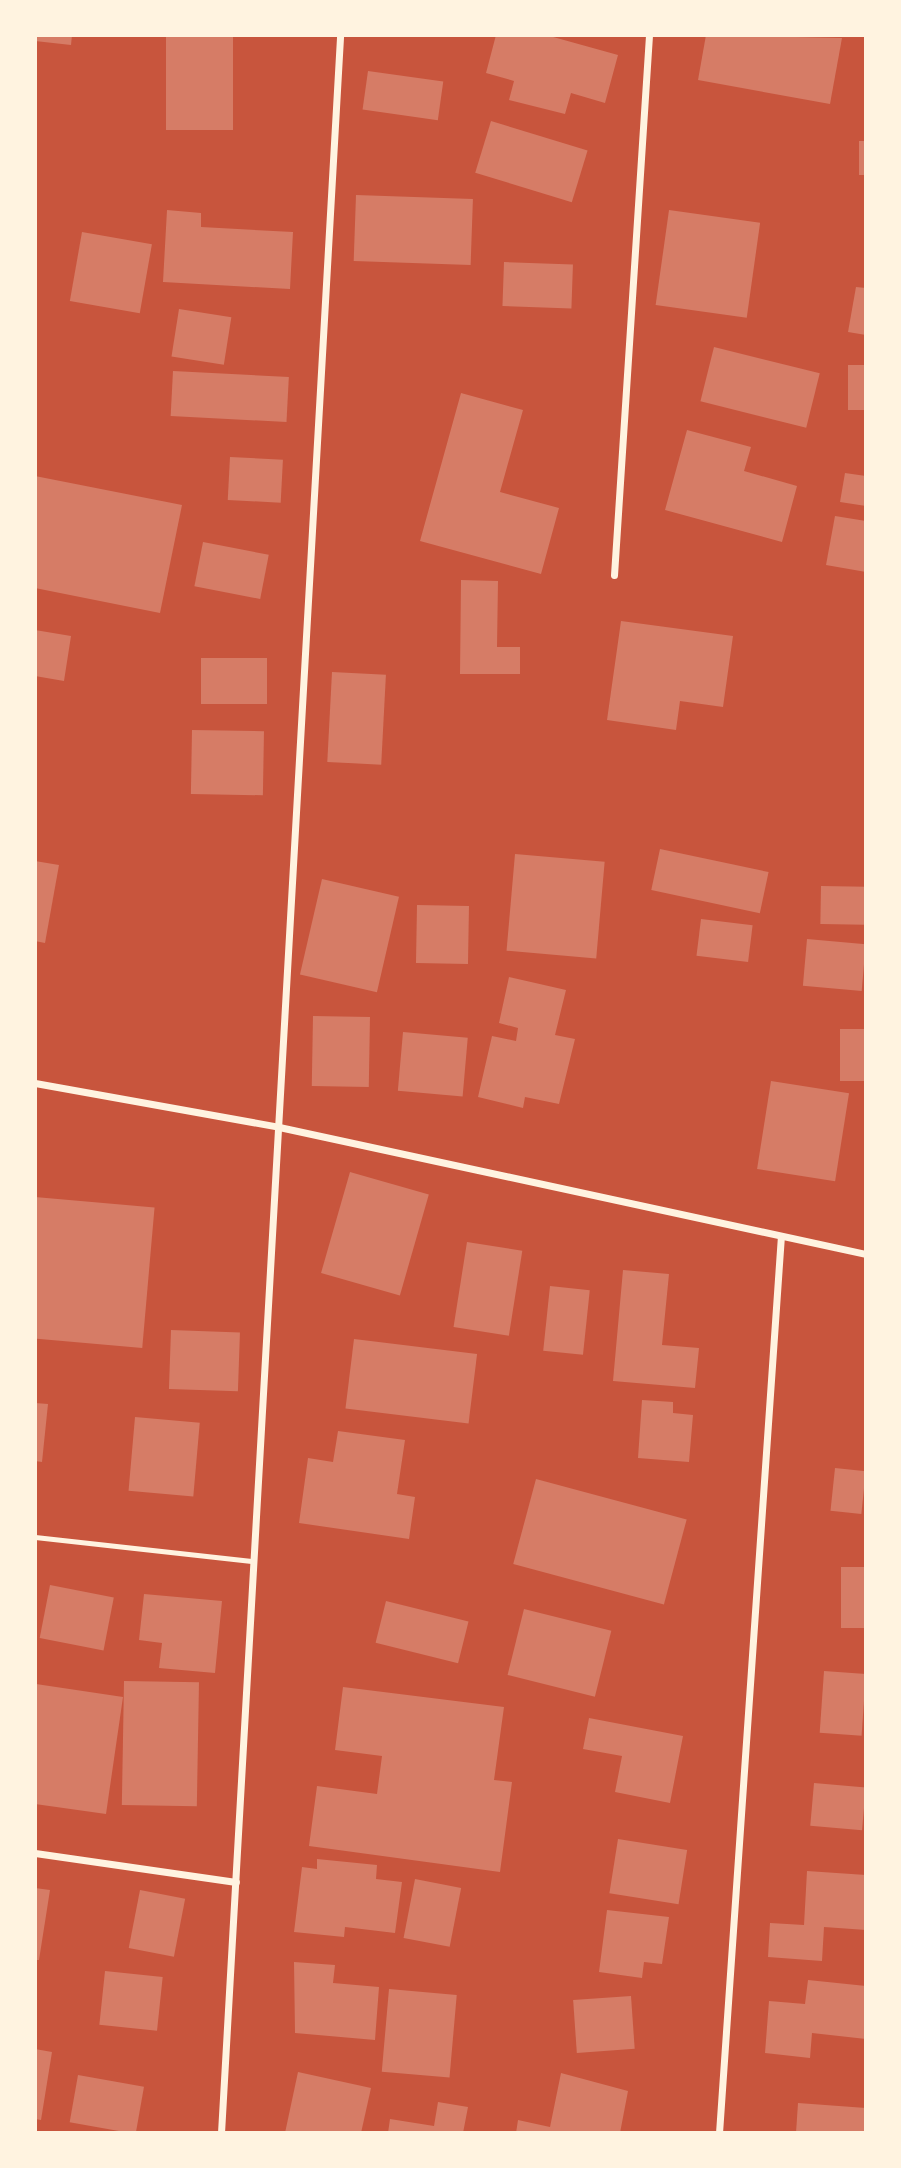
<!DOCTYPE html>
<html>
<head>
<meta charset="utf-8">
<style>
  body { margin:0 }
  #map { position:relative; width:901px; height:2168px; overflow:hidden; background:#c8553d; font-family:Manrope,sans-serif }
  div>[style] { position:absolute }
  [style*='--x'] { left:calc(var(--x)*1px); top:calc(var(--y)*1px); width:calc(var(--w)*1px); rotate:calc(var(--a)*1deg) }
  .building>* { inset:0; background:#d67c66; transform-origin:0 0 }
  .service>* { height:5px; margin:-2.5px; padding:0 2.5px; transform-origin:2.5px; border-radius:2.5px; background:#fff3e0 }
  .minor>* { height:7px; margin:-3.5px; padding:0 3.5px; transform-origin:3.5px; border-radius:3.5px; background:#fff3e0 }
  span { translate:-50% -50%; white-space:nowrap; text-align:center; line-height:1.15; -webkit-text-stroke:5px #fff3e0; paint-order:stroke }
  .frame { position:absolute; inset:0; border:37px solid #fff3e0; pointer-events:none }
</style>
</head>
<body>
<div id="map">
  <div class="building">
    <i style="clip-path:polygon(35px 35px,72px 35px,71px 45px,35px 41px)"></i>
    <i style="left:166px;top:35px;width:67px;height:95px"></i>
    <i style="clip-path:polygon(496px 35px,546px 35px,618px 55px,605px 103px,571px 93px,565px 114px,509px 100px,514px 81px,486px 73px)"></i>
    <i style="clip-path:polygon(706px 35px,842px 38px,830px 104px,698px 80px)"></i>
    <i style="left:368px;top:71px;width:76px;height:39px;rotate:8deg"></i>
    <i style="left:491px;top:121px;width:101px;height:54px;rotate:17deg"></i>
    <i style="left:859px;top:141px;width:7px;height:34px"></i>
    <i style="left:356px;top:195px;width:117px;height:66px;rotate:2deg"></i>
    <i style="clip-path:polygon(167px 210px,201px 213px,201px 227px,293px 232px,290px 289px,163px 282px)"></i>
    <i style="left:669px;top:210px;width:92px;height:96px;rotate:8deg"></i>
    <i style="left:82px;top:232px;width:71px;height:70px;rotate:10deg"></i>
    <i style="left:504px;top:262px;width:69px;height:44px;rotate:2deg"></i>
    <i style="clip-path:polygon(856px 287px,866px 288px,866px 335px,848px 332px)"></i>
    <i style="left:179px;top:309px;width:53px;height:48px;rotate:9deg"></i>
    <i style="left:714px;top:347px;width:109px;height:56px;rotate:14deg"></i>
    <i style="left:848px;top:365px;width:18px;height:45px"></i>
    <i style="left:173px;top:371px;width:116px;height:45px;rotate:3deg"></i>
    <i style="clip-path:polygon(461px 393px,523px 410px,500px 492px,559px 508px,541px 574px,420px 541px)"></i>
    <i style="clip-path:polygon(687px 430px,751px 447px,744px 471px,797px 486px,782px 542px,665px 510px)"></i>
    <i style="left:230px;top:457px;width:53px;height:43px;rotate:3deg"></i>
    <i style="clip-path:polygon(845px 473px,866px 476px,866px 506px,840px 502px)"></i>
    <i style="clip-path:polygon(35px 476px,182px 505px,160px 613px,35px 588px)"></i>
    <i style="clip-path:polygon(835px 516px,866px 521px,866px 572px,826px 565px)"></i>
    <i style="left:203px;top:542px;width:67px;height:45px;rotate:11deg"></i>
    <i style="clip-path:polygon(461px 580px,498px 581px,497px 647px,520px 647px,520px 674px,460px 674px)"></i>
    <i style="clip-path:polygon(621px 621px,733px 636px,723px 707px,680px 701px,676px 730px,607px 720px)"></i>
    <i style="clip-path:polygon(35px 630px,71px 636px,64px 681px,35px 676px)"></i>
    <i style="left:201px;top:658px;width:66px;height:46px"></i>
    <i style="left:332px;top:672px;width:54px;height:90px;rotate:3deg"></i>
    <i style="left:192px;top:730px;width:72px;height:64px;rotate:1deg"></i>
    <i style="left:660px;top:849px;width:111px;height:42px;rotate:12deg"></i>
    <i style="left:515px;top:854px;width:90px;height:97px;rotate:5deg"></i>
    <i style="clip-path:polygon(35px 861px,59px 865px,45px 943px,35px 941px)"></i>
    <i style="left:322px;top:879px;width:79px;height:98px;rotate:13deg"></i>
    <i style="left:821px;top:886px;width:45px;height:38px;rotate:1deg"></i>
    <i style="left:417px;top:905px;width:52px;height:58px;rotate:1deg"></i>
    <i style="left:701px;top:919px;width:52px;height:37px;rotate:7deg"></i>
    <i style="left:807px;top:939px;width:59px;height:47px;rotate:5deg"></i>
    <i style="clip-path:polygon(509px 977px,566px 990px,555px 1035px,575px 1039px,559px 1104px,525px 1097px,523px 1108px,478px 1097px,492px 1036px,516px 1041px,518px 1028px,499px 1023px)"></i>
    <i style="left:313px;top:1016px;width:57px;height:70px;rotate:1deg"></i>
    <i style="left:840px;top:1029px;width:26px;height:52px"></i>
    <i style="left:403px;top:1032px;width:65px;height:59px;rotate:5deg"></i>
    <i style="left:771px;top:1081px;width:79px;height:89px;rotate:9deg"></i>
    <i style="left:350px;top:1172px;width:82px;height:105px;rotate:16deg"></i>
    <i style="left:35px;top:1197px;width:120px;height:141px;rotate:5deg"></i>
    <i style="left:467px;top:1242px;width:56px;height:86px;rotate:9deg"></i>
    <i style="clip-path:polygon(623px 1270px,669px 1274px,662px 1345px,699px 1348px,695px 1388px,613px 1381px)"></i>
    <i style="left:550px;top:1286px;width:40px;height:65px;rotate:6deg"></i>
    <i style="left:171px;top:1330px;width:69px;height:59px;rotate:2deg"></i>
    <i style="left:354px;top:1339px;width:124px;height:70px;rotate:7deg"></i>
    <i style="clip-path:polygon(642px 1400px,673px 1402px,673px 1413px,693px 1415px,689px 1462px,638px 1458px)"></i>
    <i style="clip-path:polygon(35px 1403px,48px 1404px,42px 1462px,35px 1461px)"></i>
    <i style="left:135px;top:1417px;width:65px;height:74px;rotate:5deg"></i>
    <i style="clip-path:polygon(338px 1431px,405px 1440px,397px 1494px,415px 1497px,409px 1539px,299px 1523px,308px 1458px,333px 1462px)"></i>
    <i style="left:835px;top:1468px;width:31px;height:43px;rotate:6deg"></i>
    <i style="left:536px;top:1479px;width:156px;height:88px;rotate:15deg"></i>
    <i style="left:841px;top:1567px;width:25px;height:61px"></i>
    <i style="left:50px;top:1585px;width:65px;height:54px;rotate:11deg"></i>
    <i style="clip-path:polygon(144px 1594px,222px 1601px,215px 1673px,159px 1668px,162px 1643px,139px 1640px)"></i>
    <i style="left:386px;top:1601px;width:85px;height:43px;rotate:14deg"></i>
    <i style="left:524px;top:1609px;width:90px;height:68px;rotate:14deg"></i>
    <i style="left:824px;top:1671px;width:42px;height:62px;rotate:4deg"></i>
    <i style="left:124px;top:1681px;width:75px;height:124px;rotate:1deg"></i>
    <i style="clip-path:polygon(36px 1684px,123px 1697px,106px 1814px,35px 1804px)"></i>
    <i style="clip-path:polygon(343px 1687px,504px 1707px,494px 1780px,512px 1782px,500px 1872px,309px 1846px,317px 1786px,377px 1794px,382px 1756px,335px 1750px)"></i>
    <i style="clip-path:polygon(589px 1718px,683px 1736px,670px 1803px,615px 1792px,622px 1756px,583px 1749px)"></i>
    <i style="left:814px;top:1783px;width:52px;height:43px;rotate:5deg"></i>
    <i style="left:618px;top:1839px;width:70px;height:55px;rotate:9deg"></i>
    <i style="clip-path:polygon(317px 1859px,377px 1865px,376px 1879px,402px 1882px,395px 1933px,345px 1927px,344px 1937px,294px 1932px,302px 1867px,317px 1869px)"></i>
    <i style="clip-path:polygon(807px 1871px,866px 1875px,866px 1930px,824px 1927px,822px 1961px,768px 1957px,770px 1923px,804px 1925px)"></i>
    <i style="left:415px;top:1879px;width:47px;height:60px;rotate:11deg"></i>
    <i style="clip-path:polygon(35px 1888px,50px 1890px,39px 1960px,35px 1960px)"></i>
    <i style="left:140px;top:1890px;width:46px;height:59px;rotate:11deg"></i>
    <i style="clip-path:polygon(607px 1910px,669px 1917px,662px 1964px,644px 1962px,642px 1978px,599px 1972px)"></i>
    <i style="clip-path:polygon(294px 1962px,335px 1965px,333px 1983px,379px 1987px,375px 2040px,295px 2033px)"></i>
    <i style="left:105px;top:1971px;width:58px;height:54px;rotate:6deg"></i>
    <i style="clip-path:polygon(808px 1980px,866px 1986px,866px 2039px,812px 2033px,810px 2058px,765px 2053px,769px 2001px,805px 2004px)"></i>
    <i style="left:389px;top:1989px;width:68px;height:83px;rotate:5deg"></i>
    <i style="left:631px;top:1996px;width:53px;height:58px;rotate:86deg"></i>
    <i style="clip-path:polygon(35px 2049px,52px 2052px,41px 2120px,35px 2119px)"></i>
    <i style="clip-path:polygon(298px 2072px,371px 2088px,361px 2133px,285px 2133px)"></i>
    <i style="clip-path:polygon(561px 2073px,628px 2091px,620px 2133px,516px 2133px,518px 2120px,550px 2127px)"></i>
    <i style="left:78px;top:2075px;width:67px;height:48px;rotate:10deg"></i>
    <i style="clip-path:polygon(438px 2102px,468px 2107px,463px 2133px,388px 2133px,390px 2119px,434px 2126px)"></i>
    <i style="clip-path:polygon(798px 2103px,866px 2108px,866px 2133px,796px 2133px)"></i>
  </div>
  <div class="service">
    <i style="--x:35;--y:1537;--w:220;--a:6.3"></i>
  </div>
  <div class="minor">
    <i style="--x:614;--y:575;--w:541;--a:-86.29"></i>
    <i style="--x:35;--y:1083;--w:248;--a:10.2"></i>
    <i style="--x:279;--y:1127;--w:601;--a:12.21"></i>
    <i style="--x:35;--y:1853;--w:203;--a:8.2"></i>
    <i style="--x:221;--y:2133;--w:2101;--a:-86.75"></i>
    <i style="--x:719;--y:2133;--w:899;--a:-86.05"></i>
  </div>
  <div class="frame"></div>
</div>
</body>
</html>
